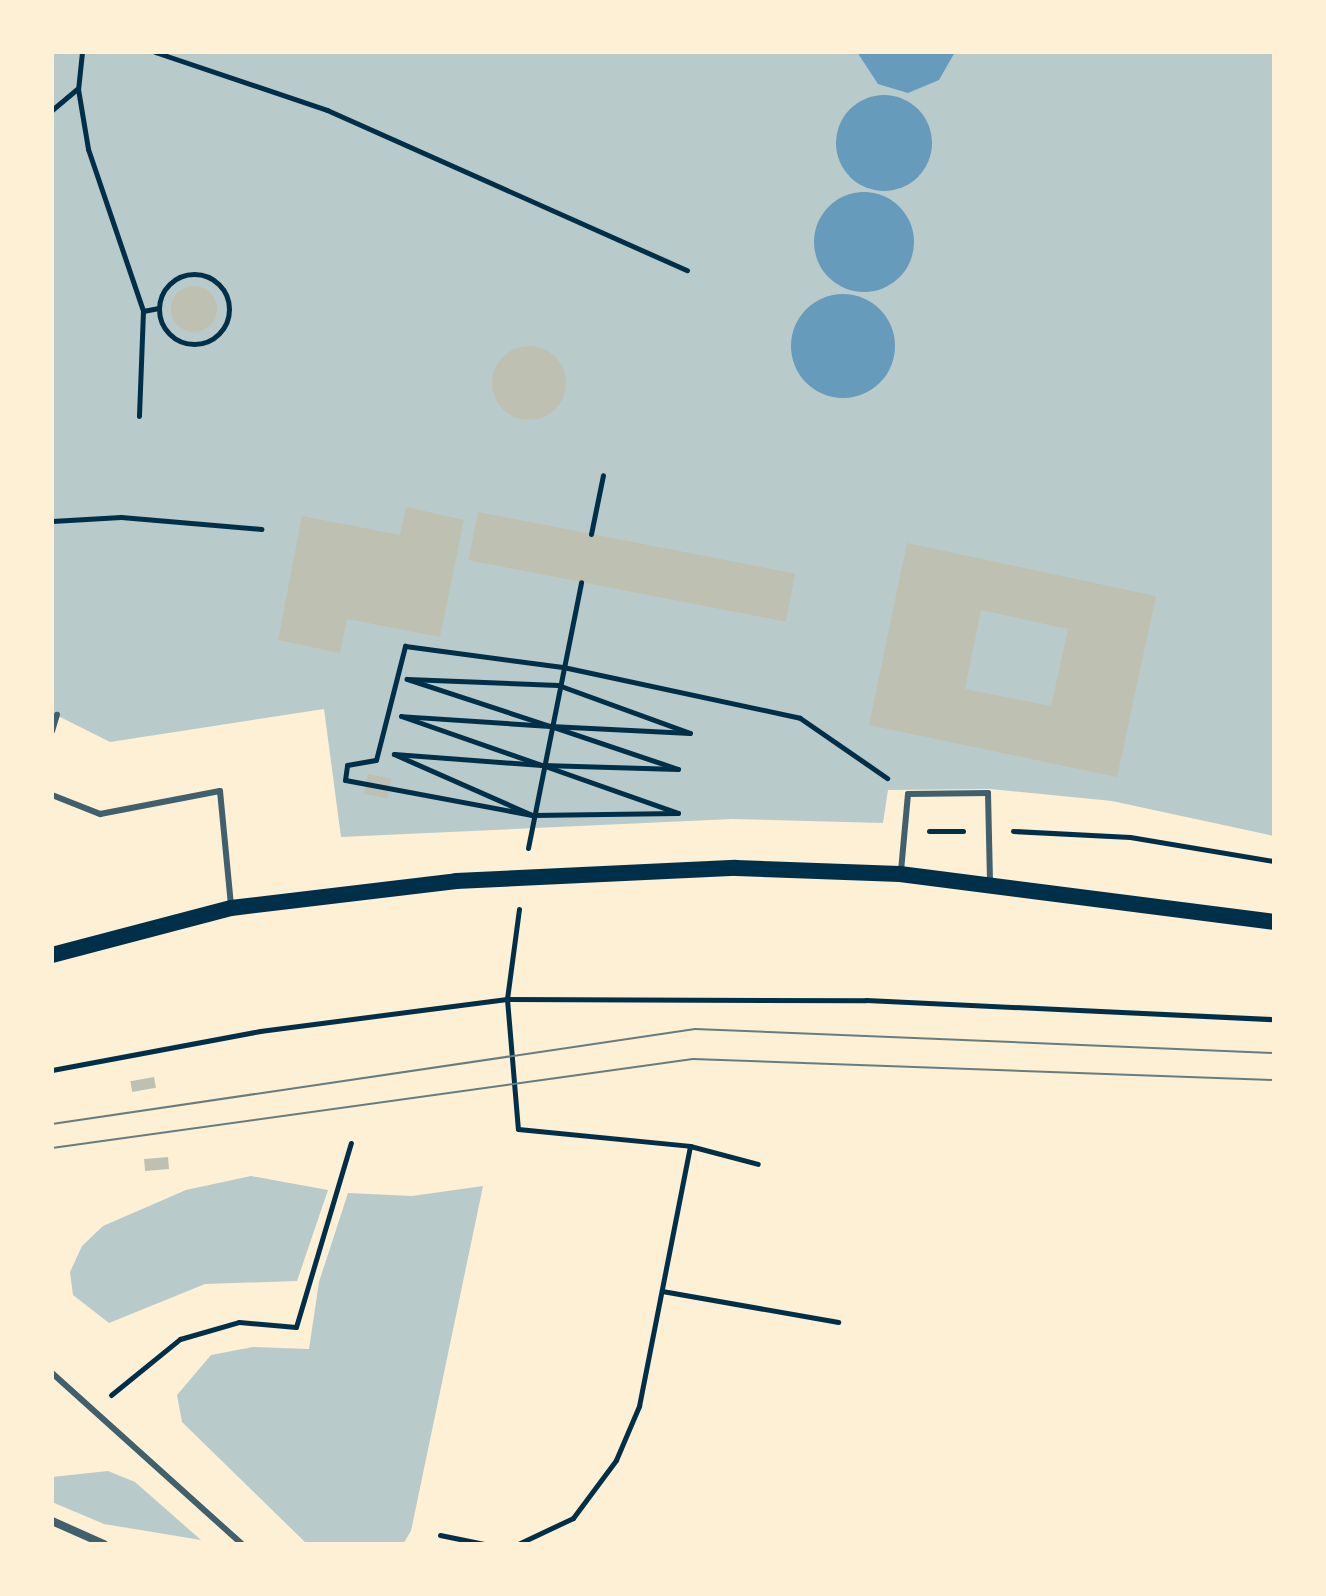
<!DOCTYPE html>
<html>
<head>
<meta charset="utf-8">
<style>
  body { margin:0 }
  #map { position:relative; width:1326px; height:1596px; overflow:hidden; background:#fdf0d5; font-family:"Exo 2",sans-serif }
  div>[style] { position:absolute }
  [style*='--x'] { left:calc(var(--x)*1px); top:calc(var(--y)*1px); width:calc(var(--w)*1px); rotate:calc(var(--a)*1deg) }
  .green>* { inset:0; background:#b9caca }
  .water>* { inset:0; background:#669bbc }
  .round { border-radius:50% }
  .building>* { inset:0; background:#bec0b2; transform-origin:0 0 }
  .path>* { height:5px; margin:-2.5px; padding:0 2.5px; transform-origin:2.5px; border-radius:2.5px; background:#003049 }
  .path>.ring { margin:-2.5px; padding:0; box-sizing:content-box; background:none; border:5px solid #003049; border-radius:50% }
  .service>* { height:6px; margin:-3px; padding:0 3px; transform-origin:3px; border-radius:3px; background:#3f606c }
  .minor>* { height:8px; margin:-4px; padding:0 4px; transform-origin:4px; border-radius:4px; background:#3f606c }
  .secondary>* { height:16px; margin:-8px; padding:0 8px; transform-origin:8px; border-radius:8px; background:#003049 }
  .tram>* { height:2px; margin:-1px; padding:0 1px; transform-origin:1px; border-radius:1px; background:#657d81 }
  span { translate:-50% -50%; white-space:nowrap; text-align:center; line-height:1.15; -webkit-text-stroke:8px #fdf0d5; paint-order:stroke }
  .frame { position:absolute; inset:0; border:54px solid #fdf0d5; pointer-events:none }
</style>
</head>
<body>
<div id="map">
  <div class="green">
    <i style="clip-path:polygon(52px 52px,1274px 52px,1274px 836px,1112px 801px,990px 789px,888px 790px,883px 823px,732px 819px,341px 837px,324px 709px,110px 742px,52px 713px)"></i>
    <i style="clip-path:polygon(251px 1176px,328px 1190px,297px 1281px,205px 1284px,109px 1323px,73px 1295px,70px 1272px,82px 1246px,103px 1226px,186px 1190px)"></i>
    <i style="clip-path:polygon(483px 1186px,411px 1531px,403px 1544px,307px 1544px,182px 1422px,177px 1395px,211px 1355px,253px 1347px,309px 1349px,319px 1282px,348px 1193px,412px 1196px)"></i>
    <i style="clip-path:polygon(108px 1471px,135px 1482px,201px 1540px,104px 1524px,52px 1502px,52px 1477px)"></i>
  </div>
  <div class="water">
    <i style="clip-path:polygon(857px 52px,955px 52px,939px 80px,908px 93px,878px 84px)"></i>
    <i class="round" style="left:836px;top:95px;width:96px;height:96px"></i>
    <i class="round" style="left:814px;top:192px;width:100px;height:100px"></i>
    <i class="round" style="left:791px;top:294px;width:104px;height:104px"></i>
  </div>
  <div class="building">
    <i class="round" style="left:171px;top:286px;width:46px;height:46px"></i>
    <i class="round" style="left:492px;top:346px;width:74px;height:74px"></i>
    <i style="clip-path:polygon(406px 507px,464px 520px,440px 637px,347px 619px,340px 653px,278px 640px,302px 516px,400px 535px)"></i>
    <i style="left:478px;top:512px;width:323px;height:49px;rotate:11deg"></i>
    <i style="clip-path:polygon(evenodd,907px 543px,1156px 596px,1117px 777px,869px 725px,907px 543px,981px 610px,1068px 629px,1051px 706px,965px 689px,981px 610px)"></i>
    <i style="left:368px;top:774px;width:24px;height:20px;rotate:12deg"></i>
    <i style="left:154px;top:1077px;width:11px;height:24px;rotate:80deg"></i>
    <i style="left:168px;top:1157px;width:12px;height:24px;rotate:85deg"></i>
  </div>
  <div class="path">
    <i style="--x:82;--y:52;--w:37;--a:96"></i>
    <i style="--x:78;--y:89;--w:61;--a:80.5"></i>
    <i style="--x:88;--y:149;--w:171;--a:71.2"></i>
    <i style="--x:143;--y:311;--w:105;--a:92.2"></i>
    <i style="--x:155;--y:52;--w:182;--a:18.6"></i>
    <i style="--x:327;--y:110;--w:394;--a:24"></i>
    <i style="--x:52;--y:110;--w:33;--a:-40"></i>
    <i class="ring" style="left:159px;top:274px;width:65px;height:65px"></i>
    <i style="--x:143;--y:311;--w:16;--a:-11"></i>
    <i style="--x:52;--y:521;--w:69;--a:-3.3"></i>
    <i style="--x:121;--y:517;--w:141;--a:4.9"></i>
    <i style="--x:591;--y:534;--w:60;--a:-78.5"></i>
    <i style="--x:532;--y:815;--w:151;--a:-156.2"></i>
    <i style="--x:394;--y:754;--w:148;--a:4.3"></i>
    <i style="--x:542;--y:765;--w:136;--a:1.7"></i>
    <i style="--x:678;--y:769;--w:135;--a:-161.4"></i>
    <i style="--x:550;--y:726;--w:151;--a:-161.8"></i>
    <i style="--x:407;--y:679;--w:151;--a:2.3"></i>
    <i style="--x:558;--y:685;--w:140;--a:20"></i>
    <i style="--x:690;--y:733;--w:140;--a:-177.1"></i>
    <i style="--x:550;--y:726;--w:149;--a:-176.2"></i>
    <i style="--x:401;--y:716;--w:149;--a:19.2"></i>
    <i style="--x:542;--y:765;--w:144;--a:19.4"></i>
    <i style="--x:678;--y:813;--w:146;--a:179.2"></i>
    <i style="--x:532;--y:815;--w:190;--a:-169.4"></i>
    <i style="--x:345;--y:780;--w:15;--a:-82"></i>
    <i style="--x:347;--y:765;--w:29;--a:-10"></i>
    <i style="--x:376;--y:760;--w:118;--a:-75.7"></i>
    <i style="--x:405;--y:646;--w:159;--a:7.6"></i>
    <i style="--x:563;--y:667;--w:242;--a:12.1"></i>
    <i style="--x:800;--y:718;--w:106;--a:34.6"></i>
    <i style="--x:929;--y:831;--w:34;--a:0"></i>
    <i style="--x:1013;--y:831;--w:117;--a:2.9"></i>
    <i style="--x:1130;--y:837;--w:146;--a:9.5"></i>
    <i style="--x:528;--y:848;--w:271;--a:-78.7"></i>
    <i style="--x:519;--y:909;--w:91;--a:97.6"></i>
    <i style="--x:507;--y:999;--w:130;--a:85.2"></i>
    <i style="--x:518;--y:1129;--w:173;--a:5.6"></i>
    <i style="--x:52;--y:1070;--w:212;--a:-10.6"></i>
    <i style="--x:260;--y:1031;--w:249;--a:-7.4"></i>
    <i style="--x:507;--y:999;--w:359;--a:0.2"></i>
    <i style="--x:866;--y:1000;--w:408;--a:2.7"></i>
    <i style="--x:662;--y:1291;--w:179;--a:10"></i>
    <i style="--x:111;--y:1395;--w:89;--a:-39.1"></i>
    <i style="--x:180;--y:1339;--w:61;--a:-16.1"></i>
    <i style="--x:239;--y:1322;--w:57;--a:5"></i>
    <i style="--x:296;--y:1327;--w:192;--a:-73.4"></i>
    <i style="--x:440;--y:1535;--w:45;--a:11.6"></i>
    <i style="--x:518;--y:1544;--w:61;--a:-25.3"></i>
    <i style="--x:573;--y:1518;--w:72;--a:-53.4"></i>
    <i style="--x:616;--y:1460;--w:59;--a:-66.9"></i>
    <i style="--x:639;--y:1406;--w:265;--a:-78.9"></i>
    <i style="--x:690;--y:1146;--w:70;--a:14.8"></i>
  </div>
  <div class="service">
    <i style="--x:52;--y:731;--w:17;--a:-73"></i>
    <i style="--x:52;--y:795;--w:52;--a:21.6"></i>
    <i style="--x:100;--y:814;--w:122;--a:-10.9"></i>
    <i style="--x:220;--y:791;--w:115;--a:84.5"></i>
    <i style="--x:901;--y:871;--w:77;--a:-84.8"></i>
    <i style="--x:908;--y:794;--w:80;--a:-0.7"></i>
    <i style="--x:988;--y:793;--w:91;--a:88.7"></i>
    <i style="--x:52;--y:1373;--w:256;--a:42"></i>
  </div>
  <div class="minor">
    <i style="--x:52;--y:1521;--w:57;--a:23.9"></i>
  </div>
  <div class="secondary">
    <i style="--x:52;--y:955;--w:185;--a:-14.7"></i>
    <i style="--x:231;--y:908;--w:227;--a:-6.8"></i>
    <i style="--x:456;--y:881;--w:280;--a:-2.7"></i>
    <i style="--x:736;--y:868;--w:164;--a:2.1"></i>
    <i style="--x:900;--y:874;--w:377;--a:7.3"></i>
  </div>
  <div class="tram">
    <i style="--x:52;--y:1124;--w:650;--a:-8.4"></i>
    <i style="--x:695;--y:1029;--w:579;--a:2.37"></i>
    <i style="--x:52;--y:1148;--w:647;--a:-7.9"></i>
    <i style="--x:693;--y:1059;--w:581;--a:2.07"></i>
  </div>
  <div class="frame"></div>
</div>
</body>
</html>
